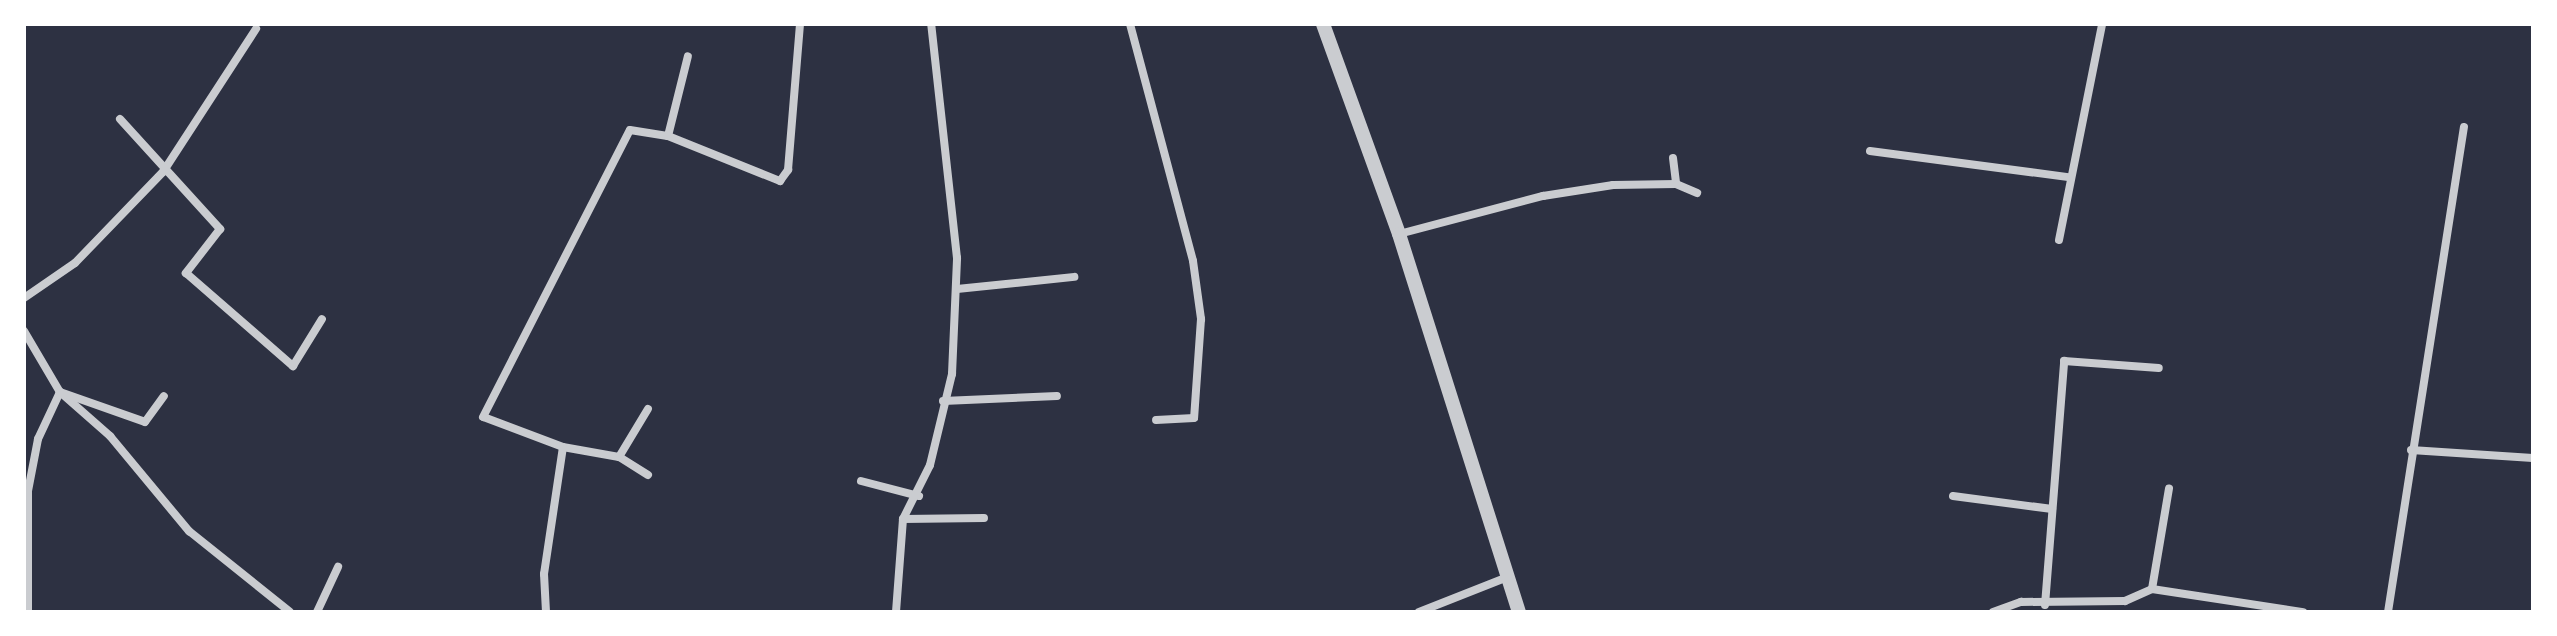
<!DOCTYPE html>
<html>
<head>
<meta charset="utf-8">
<style>
  body { margin:0 }
  #map { position:relative; width:2557px; height:636px; overflow:hidden; background:#2d3142; font-family:Helvetica,sans-serif }
  div>[style] { position:absolute }
  [style*='--x'] { left:calc(var(--x)*1px); top:calc(var(--y)*1px); width:calc(var(--w)*1px); rotate:calc(var(--a)*1deg) }
  .minor>* { height:8px; margin:-4px; padding:0 4px; transform-origin:4px; border-radius:4px; background:#caccd0 }
  .tertiary>* { height:14px; margin:-7px; padding:0 7px; transform-origin:7px; border-radius:7px; background:#caccd0 }
  span { translate:-50% -50%; white-space:nowrap; text-align:center; line-height:1.15; -webkit-text-stroke:7px #fff; paint-order:stroke }
  .frame { position:absolute; inset:0; border:26px solid #fff; pointer-events:none }
</style>
</head>
<body>
<div id="map">
  <div class="minor">
    <i style="--x:1130;--y:24;--w:245;--a:75.1"></i>
    <i style="--x:1193;--y:261;--w:59;--a:82.1"></i>
    <i style="--x:1201;--y:319;--w:99;--a:94"></i>
    <i style="--x:1194;--y:418;--w:38;--a:177"></i>
    <i style="--x:120;--y:119;--w:149;--a:47.7"></i>
    <i style="--x:220;--y:229;--w:56;--a:127.7"></i>
    <i style="--x:186;--y:273;--w:142;--a:41"></i>
    <i style="--x:293;--y:366;--w:55;--a:-58.3"></i>
    <i style="--x:668;--y:136;--w:82;--a:-76"></i>
    <i style="--x:1870;--y:151;--w:200;--a:7.5"></i>
    <i style="--x:1673;--y:158;--w:26;--a:83"></i>
    <i style="--x:1399;--y:234;--w:149;--a:-14.8"></i>
    <i style="--x:1543;--y:196;--w:71;--a:-8.9"></i>
    <i style="--x:1613;--y:185;--w:63;--a:-0.9"></i>
    <i style="--x:1676;--y:184;--w:23;--a:23"></i>
    <i style="--x:2059;--y:240;--w:220;--a:-78.7"></i>
    <i style="--x:957;--y:289;--w:118;--a:-5.9"></i>
    <i style="--x:24;--y:298;--w:62;--a:-34.5"></i>
    <i style="--x:75;--y:263;--w:127;--a:-46"></i>
    <i style="--x:163;--y:172;--w:171;--a:-57"></i>
    <i style="--x:24;--y:331;--w:71;--a:59.5"></i>
    <i style="--x:60;--y:392;--w:67;--a:41.3"></i>
    <i style="--x:110;--y:436;--w:124;--a:50.3"></i>
    <i style="--x:189;--y:531;--w:129;--a:38.7"></i>
    <i style="--x:943;--y:401;--w:114;--a:-2.5"></i>
    <i style="--x:2411;--y:450;--w:122;--a:3.8"></i>
    <i style="--x:619;--y:457;--w:56;--a:-58.9"></i>
    <i style="--x:648;--y:475;--w:34;--a:-148"></i>
    <i style="--x:619;--y:457;--w:57;--a:-169.9"></i>
    <i style="--x:563;--y:447;--w:85;--a:-159.4"></i>
    <i style="--x:483;--y:417;--w:322;--a:-62.9"></i>
    <i style="--x:630;--y:130;--w:38;--a:9"></i>
    <i style="--x:668;--y:136;--w:121;--a:21.9"></i>
    <i style="--x:780;--y:181;--w:14;--a:-54"></i>
    <i style="--x:788;--y:170;--w:146;--a:-85.3"></i>
    <i style="--x:861;--y:481;--w:60;--a:14.5"></i>
    <i style="--x:1953;--y:496;--w:100;--a:7.5"></i>
    <i style="--x:903;--y:519;--w:81;--a:-0.7"></i>
    <i style="--x:2152;--y:589;--w:102;--a:-80.4"></i>
    <i style="--x:2045;--y:605;--w:245;--a:-85.5"></i>
    <i style="--x:2064;--y:361;--w:95;--a:4.2"></i>
    <i style="--x:28;--y:612;--w:121;--a:-90"></i>
    <i style="--x:28;--y:491;--w:53;--a:-79.1"></i>
    <i style="--x:38;--y:439;--w:52;--a:-64.9"></i>
    <i style="--x:60;--y:392;--w:90;--a:19.4"></i>
    <i style="--x:145;--y:422;--w:32;--a:-54"></i>
    <i style="--x:317;--y:612;--w:50;--a:-65"></i>
    <i style="--x:546;--y:612;--w:38;--a:-93"></i>
    <i style="--x:544;--y:574;--w:128;--a:-81.5"></i>
    <i style="--x:896;--y:612;--w:93;--a:-85.7"></i>
    <i style="--x:903;--y:519;--w:60;--a:-63.4"></i>
    <i style="--x:930;--y:465;--w:94;--a:-76.4"></i>
    <i style="--x:952;--y:374;--w:116;--a:-87.5"></i>
    <i style="--x:957;--y:258;--w:235;--a:-96.3"></i>
    <i style="--x:1419;--y:612;--w:96;--a:-21.5"></i>
    <i style="--x:1993;--y:612;--w:30;--a:-20"></i>
    <i style="--x:2021;--y:602;--w:104;--a:-0.6"></i>
    <i style="--x:2125;--y:601;--w:30;--a:-24"></i>
    <i style="--x:2152;--y:589;--w:153;--a:8.7"></i>
    <i style="--x:2388;--y:612;--w:491;--a:-81.1"></i>
  </div>
  <div class="tertiary">
    <i style="--x:1323;--y:24;--w:223;--a:70.1"></i>
    <i style="--x:1399;--y:234;--w:397;--a:72.4"></i>
  </div>
  <div class="frame"></div>
</div>
</body>
</html>
